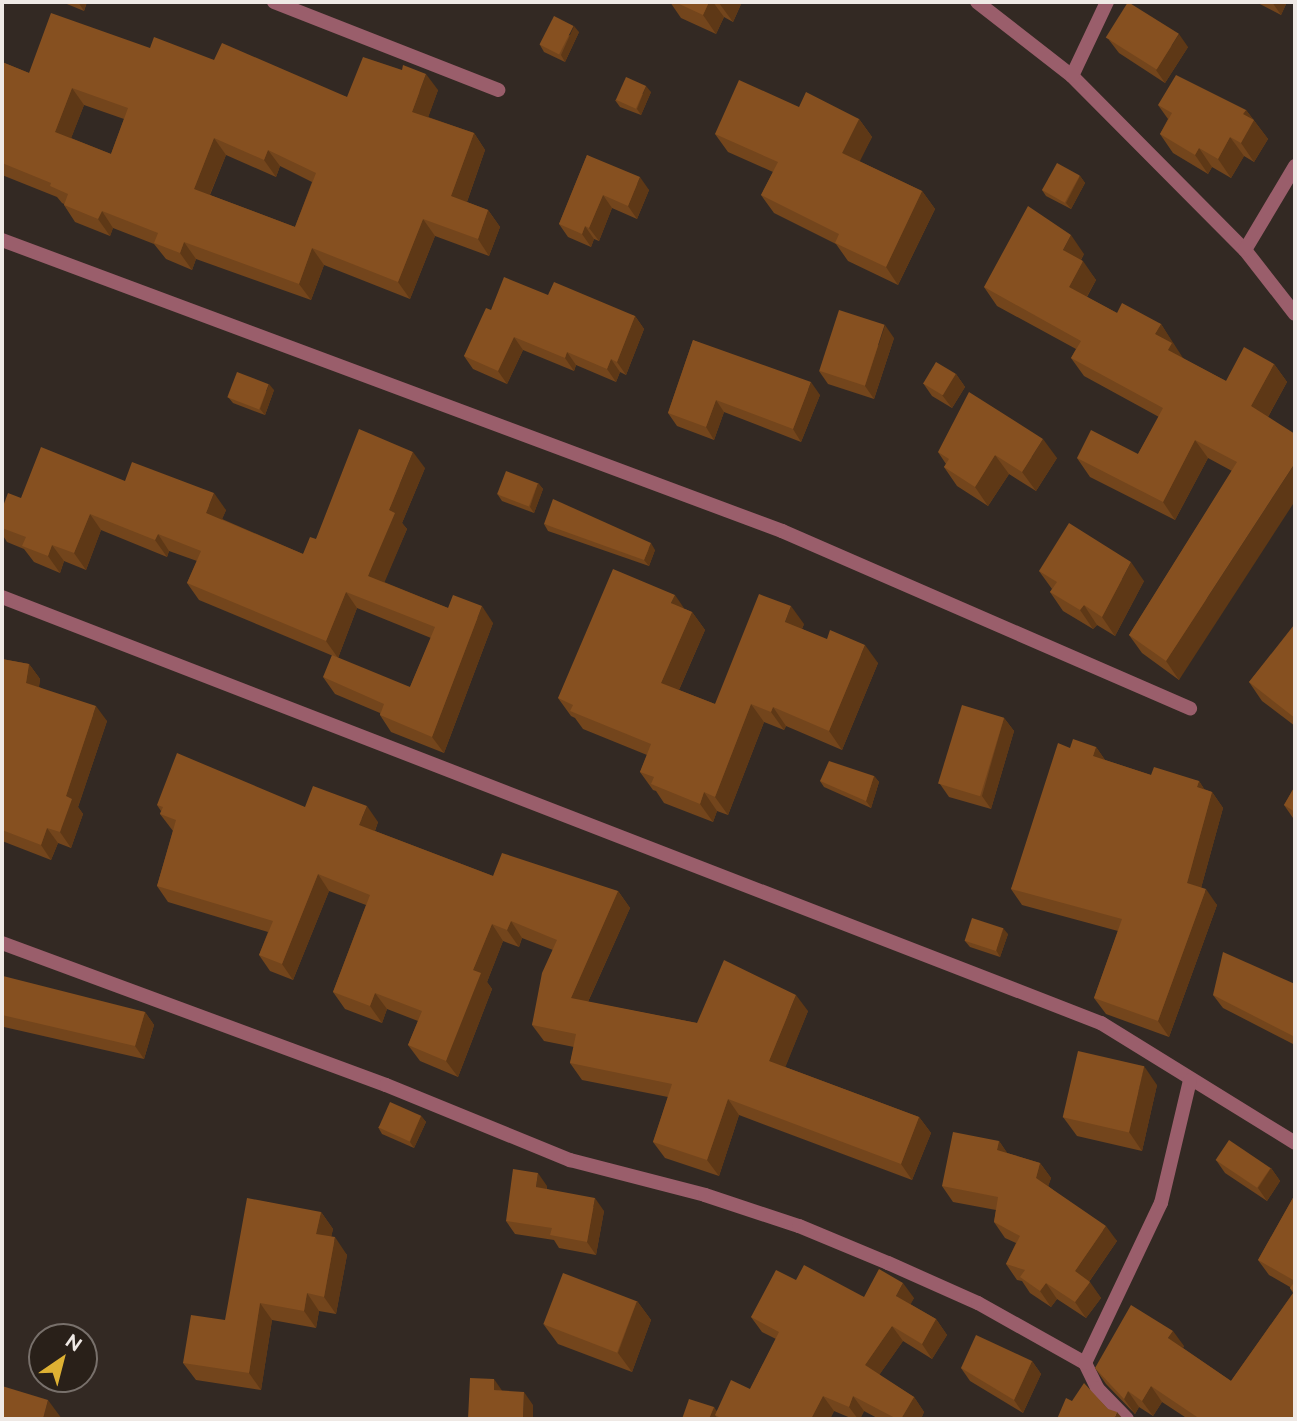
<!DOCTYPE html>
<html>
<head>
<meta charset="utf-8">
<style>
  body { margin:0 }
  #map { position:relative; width:1297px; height:1421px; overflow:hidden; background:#332923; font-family:Raleway,sans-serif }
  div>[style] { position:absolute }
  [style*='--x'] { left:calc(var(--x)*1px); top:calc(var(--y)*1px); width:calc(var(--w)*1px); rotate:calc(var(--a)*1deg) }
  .minor>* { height:14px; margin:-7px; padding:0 7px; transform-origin:7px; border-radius:7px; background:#9a5e6b }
  .wall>* { inset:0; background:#73451c }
  .shaded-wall>* { inset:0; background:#5e3816 }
  .building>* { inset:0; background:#865020; transform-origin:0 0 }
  span { translate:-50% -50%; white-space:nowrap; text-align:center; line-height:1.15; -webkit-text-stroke:7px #292019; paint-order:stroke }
  .frame { position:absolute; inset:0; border:4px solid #efe9e5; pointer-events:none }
  .north { position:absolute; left:28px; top:1323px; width:70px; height:70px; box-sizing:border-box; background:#292019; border:2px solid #78706b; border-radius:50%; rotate:35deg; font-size:19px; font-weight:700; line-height:28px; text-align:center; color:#efe9e5 }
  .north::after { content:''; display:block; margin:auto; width:24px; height:32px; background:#deb133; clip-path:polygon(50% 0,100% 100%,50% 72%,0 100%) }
</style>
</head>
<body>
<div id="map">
  <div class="minor">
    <i style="--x:274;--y:2;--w:241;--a:21.4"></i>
    <i style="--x:977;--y:2;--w:120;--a:37.9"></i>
    <i style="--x:1072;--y:76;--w:245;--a:45.2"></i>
    <i style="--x:1245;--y:250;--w:81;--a:52"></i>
    <i style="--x:1072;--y:76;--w:82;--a:-64.7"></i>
    <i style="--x:2;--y:240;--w:833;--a:20.46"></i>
    <i style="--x:782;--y:531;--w:445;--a:23.5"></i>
    <i style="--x:1245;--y:250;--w:98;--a:-59.2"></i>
    <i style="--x:2;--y:597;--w:1179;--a:21.19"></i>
    <i style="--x:1101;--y:1023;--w:228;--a:31.7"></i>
    <i style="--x:2;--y:943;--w:409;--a:20.3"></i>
    <i style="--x:386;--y:1085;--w:199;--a:22.2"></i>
    <i style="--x:570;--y:1160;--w:139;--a:14.5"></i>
    <i style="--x:705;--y:1195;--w:99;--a:18.3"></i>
    <i style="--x:799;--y:1226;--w:96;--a:22.6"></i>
    <i style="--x:888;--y:1263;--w:98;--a:24"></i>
    <i style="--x:978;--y:1303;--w:123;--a:29.3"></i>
    <i style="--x:1085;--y:1363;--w:28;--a:64"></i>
    <i style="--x:1097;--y:1388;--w:43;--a:45.9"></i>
    <i style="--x:1085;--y:1363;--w:177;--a:-64.6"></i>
    <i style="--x:1161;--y:1203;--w:126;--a:-76.7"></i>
  </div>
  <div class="wall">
    <i style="clip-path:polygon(62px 2px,87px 2px,84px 11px)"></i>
    <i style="clip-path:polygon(670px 2px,742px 2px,733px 22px,724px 17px,716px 34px,681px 18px)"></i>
    <i style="clip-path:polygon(1256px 2px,1287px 2px,1281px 15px)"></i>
    <i style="clip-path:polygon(579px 32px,565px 62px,544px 52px,540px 45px)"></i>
    <i style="clip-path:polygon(1109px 40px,1188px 47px,1165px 83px,1119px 53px)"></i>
    <i style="clip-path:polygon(evenodd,150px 48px,214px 60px,347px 97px,438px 90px,428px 117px,474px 133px,485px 150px,467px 202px,488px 210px,500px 227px,489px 256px,435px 236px,410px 299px,324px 265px,311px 300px,196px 259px,192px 270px,166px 259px,154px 244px,113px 228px,110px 236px,75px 222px,64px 205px,64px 204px,62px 203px,57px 197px,2px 175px,2px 62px,29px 73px,150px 48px,84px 105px,124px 119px,111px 154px,71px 138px,84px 105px,150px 48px,226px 155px,276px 177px,280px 166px,312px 182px,295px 227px,210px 195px,226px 155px)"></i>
    <i style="clip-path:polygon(651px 92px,641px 115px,620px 107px,615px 100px)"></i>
    <i style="clip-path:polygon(1158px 105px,1246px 110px,1268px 139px,1254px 162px,1244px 156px,1231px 178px,1212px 167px,1208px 174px,1173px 153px,1160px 134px,1168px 119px)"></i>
    <i style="clip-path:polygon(799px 107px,859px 119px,872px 137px,859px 161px,922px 191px,935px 209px,898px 285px,848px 261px,836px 244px,774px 213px,761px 195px,773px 172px,728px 152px,715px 134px)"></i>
    <i style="clip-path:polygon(587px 155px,649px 190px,637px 219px,612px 208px,599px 241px,594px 239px,591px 247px,568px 237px,559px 224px)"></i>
    <i style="clip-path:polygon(1080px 176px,1085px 183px,1071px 209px,1046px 196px,1042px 190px)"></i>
    <i style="clip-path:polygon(1084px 254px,1081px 260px,1096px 280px,1087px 297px,1117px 313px,1161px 324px,1182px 358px,1226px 381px,1274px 364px,1287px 382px,1268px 417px,1179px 680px,1142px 653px,1129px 635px,1232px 471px,1208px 458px,1175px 520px,1090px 477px,1077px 458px,1138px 454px,1159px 417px,1084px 376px,1071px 358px,1076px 349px,997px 306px,984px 287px)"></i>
    <i style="clip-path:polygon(548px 295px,635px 316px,644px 329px,626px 375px,620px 372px,616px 382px,576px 365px,574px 371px,523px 350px,507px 384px,473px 369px,464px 356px,491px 310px)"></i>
    <i style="clip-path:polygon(894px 338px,874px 399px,828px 384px,819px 371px)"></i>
    <i style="clip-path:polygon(693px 340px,820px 395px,801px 442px,724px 412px,714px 440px,677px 426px,668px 413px)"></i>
    <i style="clip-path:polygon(956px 374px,965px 387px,952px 408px,932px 396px,923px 383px)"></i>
    <i style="clip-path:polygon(274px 390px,265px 415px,233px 403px,228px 397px)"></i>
    <i style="clip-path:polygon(938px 452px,1057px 458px,1036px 491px,1009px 474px,988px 506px,957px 486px,944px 467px,946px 464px)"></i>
    <i style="clip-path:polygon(425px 468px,402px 523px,407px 529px,384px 582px,448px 608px,493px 623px,444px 753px,391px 732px,380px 715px,380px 713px,335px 694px,323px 677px,410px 687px,431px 638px,357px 608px,338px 658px,199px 600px,187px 583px,197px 561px,169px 551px,167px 557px,101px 530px,86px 570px,64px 561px,60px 573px,34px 562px,24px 549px,7px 542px,2px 534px,2px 509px,21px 498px,125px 481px,226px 510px,222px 519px,303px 554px,316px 539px)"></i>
    <i style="clip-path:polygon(538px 483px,543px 489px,534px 513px,502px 501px,498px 495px)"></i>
    <i style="clip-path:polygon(544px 524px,655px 550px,649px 566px,548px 531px)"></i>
    <i style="clip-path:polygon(1039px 571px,1144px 581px,1115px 636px,1097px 625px,1093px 629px,1063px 611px,1050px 592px,1052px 589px)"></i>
    <i style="clip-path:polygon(685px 609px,692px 612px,705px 630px,679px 690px,715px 704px,804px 624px,802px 629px,878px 663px,842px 750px,786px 726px,784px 730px,764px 722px,728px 815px,717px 811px,713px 822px,664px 803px,656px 791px,653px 790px,640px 772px,647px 755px,583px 729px,575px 718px,571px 716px,558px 698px)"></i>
    <i style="clip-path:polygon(1295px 626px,1295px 726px,1262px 701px,1249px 682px)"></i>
    <i style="clip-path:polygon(2px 659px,29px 664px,40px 679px,39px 687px,107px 721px,78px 807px,83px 814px,71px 848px,58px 843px,51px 860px,2px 841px)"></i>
    <i style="clip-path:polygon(1004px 718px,1014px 731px,991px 809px,949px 797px,940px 784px)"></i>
    <i style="clip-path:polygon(1096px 747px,1105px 760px,1151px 775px,1199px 781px,1204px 789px,1212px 792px,1223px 808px,1201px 888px,1217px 905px,1169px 1037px,1106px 1014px,1094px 998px,1118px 931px,1022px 905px,1011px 889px,1070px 748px)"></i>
    <i style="clip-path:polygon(874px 776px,879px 782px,871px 808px,824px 787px,820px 781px)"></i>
    <i style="clip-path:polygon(1295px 786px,1295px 820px,1293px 818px,1284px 805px)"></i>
    <i style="clip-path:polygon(157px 805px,305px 807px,378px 822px,375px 831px,493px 876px,618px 891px,630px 908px,588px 1002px,697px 1023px,808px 1011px,785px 1067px,919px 1117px,931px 1133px,912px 1180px,739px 1115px,719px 1176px,665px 1158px,653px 1142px,668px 1097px,582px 1080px,570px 1063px,574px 1047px,544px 1041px,532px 1025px,553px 950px,522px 938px,519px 947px,503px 941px,487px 982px,492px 989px,458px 1077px,420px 1061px,408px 1045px,418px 1021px,387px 1009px,382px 1023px,345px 1009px,333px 992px,366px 905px,329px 891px,293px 980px,270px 971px,259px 955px,268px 932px,168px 902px,157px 886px,173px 831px,160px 814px,161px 811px)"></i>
    <i style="clip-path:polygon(1008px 934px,1000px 957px,970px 947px,965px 941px)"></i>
    <i style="clip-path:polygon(2px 984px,145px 1012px,154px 1025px,144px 1059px,4px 1027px,2px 1023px)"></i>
    <i style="clip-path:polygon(1295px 984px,1295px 1045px,1223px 1008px,1213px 995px)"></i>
    <i style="clip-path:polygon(1157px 1085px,1142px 1151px,1077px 1136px,1063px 1117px)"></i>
    <i style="clip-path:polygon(421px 1116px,426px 1122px,414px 1148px,382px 1134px,378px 1127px)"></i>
    <i style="clip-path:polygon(999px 1141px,1007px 1153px,1040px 1163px,1051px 1178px,1048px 1186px,1117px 1241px,1089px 1282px,1101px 1298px,1086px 1318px,1057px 1299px,1051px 1307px,1030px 1293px,1022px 1281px,1017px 1280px,1006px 1264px,1016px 1243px,1005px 1238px,994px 1222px,996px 1210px,953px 1202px,942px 1186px)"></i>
    <i style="clip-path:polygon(1216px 1160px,1271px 1168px,1280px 1181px,1267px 1201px,1225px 1173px)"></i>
    <i style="clip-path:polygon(547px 1186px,547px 1189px,604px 1211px,596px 1255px,559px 1248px,554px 1240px,515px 1234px,506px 1221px)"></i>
    <i style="clip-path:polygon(1294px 1196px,1295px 1419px,1188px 1419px,1162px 1402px,1153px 1416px,1139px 1407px,1135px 1414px,1106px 1384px,1095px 1368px,1184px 1346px,1183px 1348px,1231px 1381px,1293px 1293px,1290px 1288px,1290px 1287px,1269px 1275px,1258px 1260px)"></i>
    <i style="clip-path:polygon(321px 1212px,333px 1229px,331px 1237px,347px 1255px,336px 1314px,319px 1311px,316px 1328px,272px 1320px,261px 1390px,196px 1380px,183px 1363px,225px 1320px)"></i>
    <i style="clip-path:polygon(796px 1280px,864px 1297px,914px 1298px,910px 1304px,936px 1319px,947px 1335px,932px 1359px,903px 1341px,879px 1375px,914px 1397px,924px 1412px,921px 1419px,879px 1419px,864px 1411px,860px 1419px,853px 1419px,834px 1411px,830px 1419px,718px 1419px,717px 1418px,682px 1419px,714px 1407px,716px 1411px,750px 1389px,776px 1339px,762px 1332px,751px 1317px)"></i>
    <i style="clip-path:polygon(637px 1301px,651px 1320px,632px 1372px,558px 1344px,544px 1325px)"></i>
    <i style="clip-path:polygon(1032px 1361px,1041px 1374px,1023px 1413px,970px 1381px,961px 1368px)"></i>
  </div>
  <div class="shaded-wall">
    <i style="clip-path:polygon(78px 2px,87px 2px,84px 11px)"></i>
    <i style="clip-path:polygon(709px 2px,713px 2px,724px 17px,716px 34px,703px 15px)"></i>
    <i style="clip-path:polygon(720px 2px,742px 2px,733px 22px,719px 3px)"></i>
    <i style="clip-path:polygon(1272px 2px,1287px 2px,1281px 15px)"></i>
    <i style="clip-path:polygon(574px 26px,579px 32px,565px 62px,561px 55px)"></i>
    <i style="clip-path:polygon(1179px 34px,1188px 47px,1165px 83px,1156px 70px)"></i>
    <i style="clip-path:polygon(426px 74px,438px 90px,424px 129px,412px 112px)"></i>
    <i style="clip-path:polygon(646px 86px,651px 92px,641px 115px,637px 109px)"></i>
    <i style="clip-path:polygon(72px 88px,84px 105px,67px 149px,55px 132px)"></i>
    <i style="clip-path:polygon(1246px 110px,1268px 139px,1254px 162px,1241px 143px,1243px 114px)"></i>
    <i style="clip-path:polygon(859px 119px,872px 137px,855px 171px,842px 153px)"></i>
    <i style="clip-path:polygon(474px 133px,485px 150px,463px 213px,451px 196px)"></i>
    <i style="clip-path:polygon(1230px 137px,1244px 156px,1231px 178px,1218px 159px)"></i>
    <i style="clip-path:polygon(214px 138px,226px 155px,205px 206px,194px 189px)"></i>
    <i style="clip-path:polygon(1199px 148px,1212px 167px,1208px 174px,1195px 155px)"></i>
    <i style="clip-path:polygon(268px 150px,280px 166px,276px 177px,264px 160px)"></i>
    <i style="clip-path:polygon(1080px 176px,1085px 183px,1071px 209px,1066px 203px)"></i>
    <i style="clip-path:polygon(640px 177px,649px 190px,637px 219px,628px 206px)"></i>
    <i style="clip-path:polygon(922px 191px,935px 209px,898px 285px,886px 267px)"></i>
    <i style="clip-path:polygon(603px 195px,612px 208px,599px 241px,589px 228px)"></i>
    <i style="clip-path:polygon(488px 210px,500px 227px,489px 256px,478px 239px)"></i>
    <i style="clip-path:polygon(102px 211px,113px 228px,110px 236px,98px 219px)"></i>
    <i style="clip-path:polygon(423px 219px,435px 236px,410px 299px,398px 282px)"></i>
    <i style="clip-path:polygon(585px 226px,594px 239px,591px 247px,582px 234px)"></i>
    <i style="clip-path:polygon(1071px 235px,1084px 254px,1076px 269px,1063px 250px)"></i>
    <i style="clip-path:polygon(184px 242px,196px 259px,192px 270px,180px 253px)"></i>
    <i style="clip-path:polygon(312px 248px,324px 265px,311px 300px,299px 284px)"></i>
    <i style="clip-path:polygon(1083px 261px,1096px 280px,1082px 305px,1069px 287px)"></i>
    <i style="clip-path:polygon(635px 316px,644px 329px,626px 375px,617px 362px)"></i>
    <i style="clip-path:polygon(1161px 324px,1185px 361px,1181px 368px,1155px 334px)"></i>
    <i style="clip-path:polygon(885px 325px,894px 338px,874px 399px,865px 386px)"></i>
    <i style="clip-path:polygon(514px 337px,523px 350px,507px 384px,498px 371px)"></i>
    <i style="clip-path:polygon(567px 352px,576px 365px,574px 371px,565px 358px)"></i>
    <i style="clip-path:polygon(611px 359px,620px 372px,616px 382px,607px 369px)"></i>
    <i style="clip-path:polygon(1274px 364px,1287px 382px,1264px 424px,1251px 406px)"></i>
    <i style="clip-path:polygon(956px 374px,965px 387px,952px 408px,942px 395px)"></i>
    <i style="clip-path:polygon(811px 382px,820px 395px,801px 442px,793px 429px)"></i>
    <i style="clip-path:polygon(269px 384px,274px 390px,265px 415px,260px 409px)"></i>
    <i style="clip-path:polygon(716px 400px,724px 412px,714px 440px,706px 427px)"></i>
    <i style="clip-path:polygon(1043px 439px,1057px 458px,1036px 491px,1022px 472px)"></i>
    <i style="clip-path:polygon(1195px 440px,1208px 458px,1175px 520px,1163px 502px)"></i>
    <i style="clip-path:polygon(413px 452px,425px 468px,402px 523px,407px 529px,380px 593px,368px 576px,389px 510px)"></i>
    <i style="clip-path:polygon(995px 455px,1009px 474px,988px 506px,975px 487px)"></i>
    <i style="clip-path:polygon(1295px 463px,1295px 501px,1179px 680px,1166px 661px)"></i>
    <i style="clip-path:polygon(538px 483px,543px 489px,534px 513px,530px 507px)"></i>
    <i style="clip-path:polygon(214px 493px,226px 510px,218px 529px,206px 513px)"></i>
    <i style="clip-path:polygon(90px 514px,101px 530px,86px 570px,74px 553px)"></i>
    <i style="clip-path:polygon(158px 534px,169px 551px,167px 557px,155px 540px)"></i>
    <i style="clip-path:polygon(651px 543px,655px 550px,649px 566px,644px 560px)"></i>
    <i style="clip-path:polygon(52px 545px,64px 561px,60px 573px,48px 556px)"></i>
    <i style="clip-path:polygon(1131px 562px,1144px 581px,1115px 636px,1102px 617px)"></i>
    <i style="clip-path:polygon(346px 592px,357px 608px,338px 658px,326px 641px)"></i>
    <i style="clip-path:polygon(675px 595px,688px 614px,671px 603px)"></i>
    <i style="clip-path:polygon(1084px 605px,1097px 625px,1093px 629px,1080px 610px)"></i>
    <i style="clip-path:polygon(482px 606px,493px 623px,444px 753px,432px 737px)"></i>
    <i style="clip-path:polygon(791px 606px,804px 624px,797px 641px,785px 622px)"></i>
    <i style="clip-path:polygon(692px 612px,705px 630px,674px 701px,661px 683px)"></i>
    <i style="clip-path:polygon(865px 645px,878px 663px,842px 750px,829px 731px)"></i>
    <i style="clip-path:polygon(29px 664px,40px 679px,37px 698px,26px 683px)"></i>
    <i style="clip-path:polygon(751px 704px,764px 722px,728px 815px,715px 797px)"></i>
    <i style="clip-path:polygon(96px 706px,107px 721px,78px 807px,83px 814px,71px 848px,60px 832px,66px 796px)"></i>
    <i style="clip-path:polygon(773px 707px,786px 726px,784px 730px,771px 712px)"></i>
    <i style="clip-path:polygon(1004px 718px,1014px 731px,991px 809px,982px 796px)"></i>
    <i style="clip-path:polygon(1096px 747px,1107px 763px,1093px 756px)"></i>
    <i style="clip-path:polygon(874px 776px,879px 782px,871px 808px,866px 801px)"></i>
    <i style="clip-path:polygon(1199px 781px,1210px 798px,1197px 787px)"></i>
    <i style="clip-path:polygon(704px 792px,717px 811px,713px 822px,700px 804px)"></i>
    <i style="clip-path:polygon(1212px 792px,1223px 808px,1198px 899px,1187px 883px)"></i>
    <i style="clip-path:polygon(367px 806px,378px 822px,371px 841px,359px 825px)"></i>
    <i style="clip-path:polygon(47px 828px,58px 843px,51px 860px,41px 845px)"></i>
    <i style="clip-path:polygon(318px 874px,329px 891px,293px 980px,282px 964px)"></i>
    <i style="clip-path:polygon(1206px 889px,1217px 905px,1169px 1037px,1158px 1021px)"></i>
    <i style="clip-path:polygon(618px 891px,630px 908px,582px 1015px,571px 998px)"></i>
    <i style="clip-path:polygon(511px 921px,522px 938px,519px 947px,507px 930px)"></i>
    <i style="clip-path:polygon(492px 924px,503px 941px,487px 982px,492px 989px,458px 1077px,446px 1061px,473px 970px)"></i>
    <i style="clip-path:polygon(1003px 928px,1008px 934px,1000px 957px,996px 950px)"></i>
    <i style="clip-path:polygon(375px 993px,387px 1009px,382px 1023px,370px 1006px)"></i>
    <i style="clip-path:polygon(796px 995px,808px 1011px,781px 1078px,769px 1061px)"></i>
    <i style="clip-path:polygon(145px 1012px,154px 1025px,144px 1059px,135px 1046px)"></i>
    <i style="clip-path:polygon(1144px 1066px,1157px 1085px,1142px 1151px,1129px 1132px)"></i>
    <i style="clip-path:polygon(728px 1099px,739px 1115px,719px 1176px,707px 1160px)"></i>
    <i style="clip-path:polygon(421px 1116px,426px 1122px,414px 1148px,410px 1142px)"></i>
    <i style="clip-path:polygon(919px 1117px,931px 1133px,912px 1180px,901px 1164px)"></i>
    <i style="clip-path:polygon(999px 1141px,1010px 1157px,997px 1150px)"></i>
    <i style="clip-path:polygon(1040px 1163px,1051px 1178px,1046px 1193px,1036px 1178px)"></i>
    <i style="clip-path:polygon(1271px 1168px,1280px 1181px,1267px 1201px,1258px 1188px)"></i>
    <i style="clip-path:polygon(538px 1173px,547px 1186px,545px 1200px,536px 1187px)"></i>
    <i style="clip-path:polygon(595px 1198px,604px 1211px,596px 1255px,587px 1242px)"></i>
    <i style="clip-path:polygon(321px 1212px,333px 1229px,328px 1251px,316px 1234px)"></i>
    <i style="clip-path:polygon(1106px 1226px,1117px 1241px,1086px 1286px,1075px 1271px)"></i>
    <i style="clip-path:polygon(335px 1237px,347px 1255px,336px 1314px,324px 1297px)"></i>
    <i style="clip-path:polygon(1090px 1282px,1101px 1298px,1086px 1318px,1075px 1302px)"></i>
    <i style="clip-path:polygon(903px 1283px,914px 1298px,907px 1311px,896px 1296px)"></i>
    <i style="clip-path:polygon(1046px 1283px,1057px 1299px,1051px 1307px,1040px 1291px)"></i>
    <i style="clip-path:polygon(307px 1293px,319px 1311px,316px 1328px,304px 1311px)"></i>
    <i style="clip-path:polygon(637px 1301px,651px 1320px,632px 1372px,618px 1353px)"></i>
    <i style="clip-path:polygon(260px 1303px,272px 1320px,261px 1390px,249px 1373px)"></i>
    <i style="clip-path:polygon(936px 1319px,947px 1335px,932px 1359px,922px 1344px)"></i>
    <i style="clip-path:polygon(892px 1326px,903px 1341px,875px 1381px,865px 1365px)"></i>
    <i style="clip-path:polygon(1173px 1331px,1184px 1346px,1179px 1353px,1168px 1338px)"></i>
    <i style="clip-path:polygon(1032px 1361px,1041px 1374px,1023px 1413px,1014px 1400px)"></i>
    <i style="clip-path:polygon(494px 1379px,503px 1392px,494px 1390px)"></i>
    <i style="clip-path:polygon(1151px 1386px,1162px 1402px,1153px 1416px,1142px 1401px)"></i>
    <i style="clip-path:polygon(1128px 1391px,1139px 1407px,1135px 1414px,1124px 1399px)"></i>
    <i style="clip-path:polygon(524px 1392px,533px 1405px,533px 1419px,523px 1419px)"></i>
    <i style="clip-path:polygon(823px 1396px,834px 1411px,830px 1419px,811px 1419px)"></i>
    <i style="clip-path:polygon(853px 1396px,864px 1411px,860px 1419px,858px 1419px,849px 1407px)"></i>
    <i style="clip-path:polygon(914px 1397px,924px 1412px,921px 1419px,901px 1419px)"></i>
    <i style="clip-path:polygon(48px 1400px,62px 1419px,43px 1419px)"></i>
    <i style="clip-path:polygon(714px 1407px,718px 1414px,715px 1415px,717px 1418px,716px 1419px,709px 1419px)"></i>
    <i style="clip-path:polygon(1117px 1412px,1123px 1419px,1114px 1419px)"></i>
  </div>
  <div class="building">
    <i style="clip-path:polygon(675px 2px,709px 2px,703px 15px)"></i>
    <i style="left:1128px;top:2px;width:60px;height:42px;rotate:32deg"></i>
    <i style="clip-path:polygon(evenodd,51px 13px,150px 48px,154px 37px,214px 60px,222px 43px,347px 97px,363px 57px,402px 70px,403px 65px,426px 74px,412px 112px,474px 133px,451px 196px,488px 210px,478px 239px,423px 219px,398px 282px,312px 248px,299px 284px,184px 242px,180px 253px,154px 243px,158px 233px,102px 211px,98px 219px,64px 205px,68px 194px,50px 186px,51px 183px,2px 163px,2px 62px,29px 73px,51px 13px,72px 88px,128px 108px,111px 154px,55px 132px,72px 88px,51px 13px,214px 138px,264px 160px,268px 150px,316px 173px,295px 227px,194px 189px,214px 138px)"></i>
    <i style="left:554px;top:16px;width:22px;height:32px;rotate:27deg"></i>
    <i style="clip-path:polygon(1176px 75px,1246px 110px,1243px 114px,1254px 120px,1241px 143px,1230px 137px,1218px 159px,1199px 148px,1195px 155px,1160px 134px,1172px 113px,1158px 105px)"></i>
    <i style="left:626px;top:77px;width:22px;height:25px;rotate:24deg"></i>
    <i style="clip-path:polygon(739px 80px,799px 107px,806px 92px,859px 119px,842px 153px,922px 191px,886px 267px,835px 243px,839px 234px,761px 195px,778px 162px,715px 134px)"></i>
    <i style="clip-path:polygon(587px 155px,640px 177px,628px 206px,603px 195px,589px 228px,585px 226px,582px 234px,559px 224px)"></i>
    <i style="left:1057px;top:163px;width:26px;height:31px;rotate:29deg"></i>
    <i style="clip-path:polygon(1028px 206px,1071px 235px,1063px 250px,1083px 261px,1069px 287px,1117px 313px,1122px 303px,1161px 324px,1155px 334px,1172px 343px,1168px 350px,1226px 381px,1244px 347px,1274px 364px,1251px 406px,1295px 434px,1295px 463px,1166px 661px,1129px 635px,1237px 462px,1195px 440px,1163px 502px,1077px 458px,1091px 430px,1138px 454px,1163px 408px,1071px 358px,1081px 341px,984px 287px)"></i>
    <i style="clip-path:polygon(504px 277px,548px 295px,554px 282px,635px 316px,617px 362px,611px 359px,607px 369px,567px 352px,565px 358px,514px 337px,498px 371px,464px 356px,486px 308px,491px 310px)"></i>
    <i style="left:839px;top:310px;width:48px;height:64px;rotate:18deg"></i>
    <i style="clip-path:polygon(693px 340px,811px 382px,793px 429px,716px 400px,706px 427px,668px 413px)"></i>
    <i style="left:936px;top:362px;width:23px;height:25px;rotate:31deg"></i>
    <i style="left:237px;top:372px;width:34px;height:27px;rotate:21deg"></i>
    <i style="clip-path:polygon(969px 392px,1043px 439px,1022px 472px,995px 455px,975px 487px,944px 467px,949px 459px,938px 452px)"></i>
    <i style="clip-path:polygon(359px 429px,413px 452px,389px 510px,395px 513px,368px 576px,448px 608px,453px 595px,482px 606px,432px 737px,380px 715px,384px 704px,323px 677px,332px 655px,410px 687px,435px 627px,346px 592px,326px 641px,187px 583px,201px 551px,158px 534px,155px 540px,90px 514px,74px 553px,52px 545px,48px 556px,22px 546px,26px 537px,2px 528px,2px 509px,8px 493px,21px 498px,41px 447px,125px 481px,132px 462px,214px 493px,206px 513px,303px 554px,310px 537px,316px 539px)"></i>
    <i style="left:506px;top:471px;width:34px;height:25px;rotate:21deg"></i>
    <i style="clip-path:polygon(553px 499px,651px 543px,644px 560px,544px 524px)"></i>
    <i style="clip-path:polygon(1069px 523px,1131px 562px,1102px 617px,1084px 605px,1080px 610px,1050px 592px,1057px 582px,1039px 571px)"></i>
    <i style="clip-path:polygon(613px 569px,675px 595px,671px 603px,692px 612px,661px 683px,715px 704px,759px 594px,791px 606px,785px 622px,827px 639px,830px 630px,865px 645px,829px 731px,773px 707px,771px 712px,751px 704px,715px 797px,704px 792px,700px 804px,651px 784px,654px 777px,640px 772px,651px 744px,570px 711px,573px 705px,558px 698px)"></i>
    <i style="clip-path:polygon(1294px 625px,1295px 626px,1295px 718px,1249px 682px)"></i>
    <i style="clip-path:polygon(2px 659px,29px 664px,26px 683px,96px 706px,66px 796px,72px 799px,60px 832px,47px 828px,41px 845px,2px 830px)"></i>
    <i style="left:962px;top:705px;width:44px;height:82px;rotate:17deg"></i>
    <i style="clip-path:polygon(1073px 739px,1096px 747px,1093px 756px,1151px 775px,1154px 767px,1199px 781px,1197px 787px,1212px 792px,1187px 883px,1206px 889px,1158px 1021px,1094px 998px,1122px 919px,1011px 889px,1058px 743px,1070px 748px)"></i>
    <i style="clip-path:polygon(177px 753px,305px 807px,313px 786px,367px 806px,359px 825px,493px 876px,502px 853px,618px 891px,571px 998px,697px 1023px,724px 960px,796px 995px,769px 1061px,919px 1117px,901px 1164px,728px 1099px,707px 1160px,653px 1142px,672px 1084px,570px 1063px,576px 1034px,532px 1025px,542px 973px,557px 940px,511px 921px,507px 930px,492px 924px,473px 970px,481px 973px,446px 1061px,408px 1045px,422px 1011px,375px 993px,370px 1006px,333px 992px,370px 895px,318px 874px,282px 964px,259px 955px,273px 921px,157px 886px,176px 820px,160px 814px,163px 807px,157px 805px)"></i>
    <i style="clip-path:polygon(829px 761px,874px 776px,866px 801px,820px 781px)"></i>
    <i style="clip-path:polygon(1295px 786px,1295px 812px,1284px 805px)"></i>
    <i style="left:972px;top:918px;width:33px;height:24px;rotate:18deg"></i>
    <i style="clip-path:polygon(1223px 952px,1295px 984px,1295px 1037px,1213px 995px)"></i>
    <i style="clip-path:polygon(3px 976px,145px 1012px,135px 1046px,2px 1015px,2px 984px)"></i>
    <i style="left:1078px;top:1051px;width:68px;height:68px;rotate:13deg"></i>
    <i style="left:390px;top:1102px;width:34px;height:28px;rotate:24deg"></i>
    <i style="clip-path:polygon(953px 1132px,999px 1141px,997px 1150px,1040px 1163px,1036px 1178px,1106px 1226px,1075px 1271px,1090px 1282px,1075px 1302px,1046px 1283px,1040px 1291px,1020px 1277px,1025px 1270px,1006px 1264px,1020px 1236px,994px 1222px,998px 1197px,942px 1186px)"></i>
    <i style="left:1229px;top:1140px;width:50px;height:24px;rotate:34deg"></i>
    <i style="clip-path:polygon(513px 1169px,538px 1173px,536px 1187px,595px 1198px,587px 1242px,550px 1235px,552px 1228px,506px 1221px)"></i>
    <i style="clip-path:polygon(1294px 1196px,1295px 1197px,1295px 1419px,1200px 1419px,1151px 1386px,1142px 1401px,1128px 1391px,1124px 1399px,1095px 1368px,1131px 1305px,1173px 1331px,1168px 1338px,1231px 1381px,1294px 1292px,1290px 1288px,1295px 1281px,1258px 1260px)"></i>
    <i style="clip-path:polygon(247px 1198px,321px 1212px,316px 1234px,335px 1237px,324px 1297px,307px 1293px,304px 1311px,260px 1303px,249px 1373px,183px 1363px,191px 1315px,225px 1320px)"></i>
    <i style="clip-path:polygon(804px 1265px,864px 1297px,879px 1269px,903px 1283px,896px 1296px,936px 1319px,922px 1344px,892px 1326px,865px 1365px,914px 1397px,901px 1419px,897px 1419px,853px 1396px,849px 1407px,823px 1396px,811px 1419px,723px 1419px,715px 1415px,731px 1380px,750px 1389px,779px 1332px,751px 1317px,776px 1270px,796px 1280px)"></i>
    <i style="left:563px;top:1273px;width:79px;height:55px;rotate:21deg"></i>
    <i style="clip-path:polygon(976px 1335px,1032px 1361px,1014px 1400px,961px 1368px)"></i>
    <i style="clip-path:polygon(470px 1378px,494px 1379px,494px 1390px,524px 1392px,523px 1419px,468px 1419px)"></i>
    <i style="clip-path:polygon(1084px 1383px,1108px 1409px,1117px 1412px,1114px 1419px,1057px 1419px,1066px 1398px,1072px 1401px)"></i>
    <i style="clip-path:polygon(2px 1386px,48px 1400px,43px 1419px,2px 1419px)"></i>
    <i style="clip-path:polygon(689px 1399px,714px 1407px,709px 1419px,682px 1419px)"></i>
  </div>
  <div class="frame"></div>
  <div class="north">N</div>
</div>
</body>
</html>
